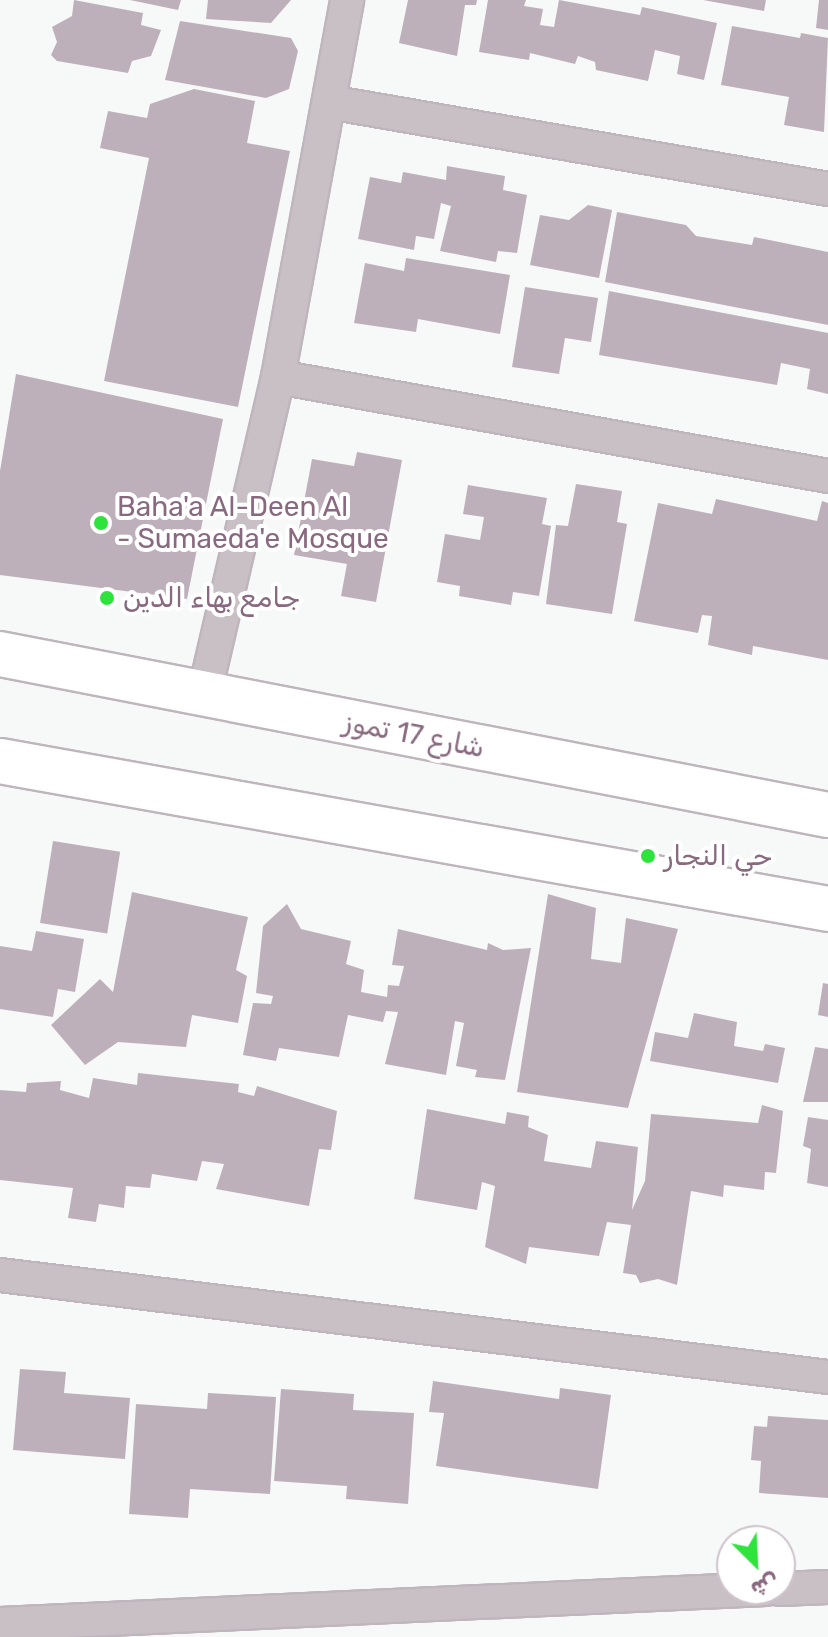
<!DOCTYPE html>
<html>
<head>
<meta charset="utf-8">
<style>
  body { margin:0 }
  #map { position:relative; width:828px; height:1637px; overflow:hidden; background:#f7f9f9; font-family:Rubik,Vazirmatn,sans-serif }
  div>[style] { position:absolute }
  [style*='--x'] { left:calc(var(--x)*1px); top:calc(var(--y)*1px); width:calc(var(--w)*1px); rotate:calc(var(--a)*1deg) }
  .building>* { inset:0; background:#bdb0bb; transform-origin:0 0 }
  .roads { filter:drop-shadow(2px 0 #bfb5bc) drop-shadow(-2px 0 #bfb5bc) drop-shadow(0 2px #bfb5bc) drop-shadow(0 -2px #bfb5bc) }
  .minor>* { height:32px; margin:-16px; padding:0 16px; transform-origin:16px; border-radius:16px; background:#c9c0c6 }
  .secondary>* { height:44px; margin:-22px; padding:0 22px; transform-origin:22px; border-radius:22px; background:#fff }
  .dots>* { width:22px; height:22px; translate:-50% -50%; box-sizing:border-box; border:4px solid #fff; border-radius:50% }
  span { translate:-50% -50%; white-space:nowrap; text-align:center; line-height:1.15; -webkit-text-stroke:8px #fff; paint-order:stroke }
  .poi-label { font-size:28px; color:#88697f }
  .left { translate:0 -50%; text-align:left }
  .street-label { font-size:28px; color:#88697f }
  .north { position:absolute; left:716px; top:1525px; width:80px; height:80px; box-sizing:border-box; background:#fff; border:2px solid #cfc3cc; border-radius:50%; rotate:156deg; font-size:22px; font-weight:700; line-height:32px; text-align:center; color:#88697f }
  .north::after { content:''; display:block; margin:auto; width:28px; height:36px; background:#2ee33b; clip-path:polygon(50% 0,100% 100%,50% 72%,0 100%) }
</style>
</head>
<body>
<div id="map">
  <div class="building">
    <i style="clip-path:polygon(74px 0,143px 13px,141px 25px,161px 30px,151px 56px,132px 61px,128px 73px,57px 61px,51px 55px,57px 42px,52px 27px,72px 16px)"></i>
    <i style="clip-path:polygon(130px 0,181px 0,178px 10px)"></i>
    <i style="clip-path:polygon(208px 0,291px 0,271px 23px,206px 19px)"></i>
    <i style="clip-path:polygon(408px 0,477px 0,476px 5px,465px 5px,457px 56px,399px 43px)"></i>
    <i style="clip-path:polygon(488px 0,526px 0,524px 6px,543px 9px,540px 25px,554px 27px,559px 0,640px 15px,642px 7px,717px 23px,704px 80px,677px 74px,680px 56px,655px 50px,648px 81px,596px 70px,595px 62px,578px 56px,575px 64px,530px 53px,529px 60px,479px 52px)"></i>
    <i style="clip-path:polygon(703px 0,766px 0,764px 11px)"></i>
    <i style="clip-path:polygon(819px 0,828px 0,828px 30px,816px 28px)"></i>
    <i style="clip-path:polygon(180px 21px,291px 38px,298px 51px,289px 89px,266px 98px,165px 80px)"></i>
    <i style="clip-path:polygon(732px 26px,800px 38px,801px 33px,828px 38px,824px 132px,784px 125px,789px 97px,721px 85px)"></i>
    <i style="clip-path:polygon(194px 89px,255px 101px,247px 143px,290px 151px,238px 407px,104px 381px,149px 158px,100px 148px,108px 111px,147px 118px,150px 104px)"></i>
    <i style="clip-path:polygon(447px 166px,505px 176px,503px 190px,527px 195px,517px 253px,498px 251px,496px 262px,440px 251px,451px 206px,441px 203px,434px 239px,416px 236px,414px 250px,358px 239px,370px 177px,401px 183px,403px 172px,446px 180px)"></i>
    <i style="clip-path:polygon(588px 205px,612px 210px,599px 278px,530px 265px,540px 215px,569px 220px)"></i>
    <i style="clip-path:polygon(617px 212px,686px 225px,696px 236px,752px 245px,754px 237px,828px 252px,828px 325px,605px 282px)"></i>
    <i style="clip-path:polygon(406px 258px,510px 275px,500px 334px,418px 319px,416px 332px,354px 323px,365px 263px,404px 271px)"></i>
    <i style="clip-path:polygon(525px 287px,598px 298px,591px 342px,565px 338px,559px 374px,512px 367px)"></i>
    <i style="clip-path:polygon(609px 291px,828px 333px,828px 394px,807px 389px,810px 369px,781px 363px,777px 385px,599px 355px)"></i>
    <i style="clip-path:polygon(16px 374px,223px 419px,187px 599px,0 575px,0 471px)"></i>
    <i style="clip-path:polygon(357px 452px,402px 460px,376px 602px,341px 596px,347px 564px,294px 555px,312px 459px,354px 466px)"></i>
    <i style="clip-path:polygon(576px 484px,622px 491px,617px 522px,627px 524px,612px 614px,546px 604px,556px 525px,568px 526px)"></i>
    <i style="clip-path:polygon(468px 485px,547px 498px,542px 524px,551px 526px,539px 596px,513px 592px,511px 605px,459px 596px,460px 586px,437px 582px,445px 534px,480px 540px,484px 517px,463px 514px)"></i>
    <i style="clip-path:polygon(716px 499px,817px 521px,822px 501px,828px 503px,828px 660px,753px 646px,752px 655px,708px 645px,712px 616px,702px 615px,698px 633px,634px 621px,658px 503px,712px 514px)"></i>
    <i style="left:53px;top:841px;width:68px;height:83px;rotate:9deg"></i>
    <i style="clip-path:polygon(132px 892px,248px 917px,236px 970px,247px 976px,238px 1023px,192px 1015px,186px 1047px,118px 1042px,85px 1065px,51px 1025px,100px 979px,113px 992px)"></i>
    <i style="clip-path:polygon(548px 894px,596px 908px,591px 959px,621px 963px,626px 918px,678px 929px,628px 1108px,517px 1092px)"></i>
    <i style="clip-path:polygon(287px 904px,301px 929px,351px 941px,346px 964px,364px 970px,361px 992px,387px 997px,388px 985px,399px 986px,404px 966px,392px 965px,398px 929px,487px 950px,488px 943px,503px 950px,531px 948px,505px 1080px,475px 1077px,477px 1070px,456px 1066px,464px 1023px,455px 1021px,446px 1075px,385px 1064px,398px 1012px,386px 1011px,383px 1022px,348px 1015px,339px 1057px,279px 1048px,276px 1061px,243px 1055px,253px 1003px,271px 1004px,273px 996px,256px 993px,263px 926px)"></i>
    <i style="clip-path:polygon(36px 931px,84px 939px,75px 992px,58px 989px,53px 1017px,0 1009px,0 946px,32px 951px)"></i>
    <i style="clip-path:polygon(823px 983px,828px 984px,828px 1017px,818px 1015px)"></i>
    <i style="clip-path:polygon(694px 1013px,737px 1022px,734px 1046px,763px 1051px,765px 1044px,785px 1048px,778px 1083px,650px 1061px,655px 1032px,688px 1038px)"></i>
    <i style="clip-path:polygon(815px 1047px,828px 1049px,828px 1102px,803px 1102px)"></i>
    <i style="clip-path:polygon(138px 1073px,239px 1084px,238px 1092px,254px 1096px,257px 1086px,337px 1111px,331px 1150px,319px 1149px,309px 1206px,216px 1189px,224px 1164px,202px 1161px,197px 1181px,152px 1174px,150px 1188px,126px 1186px,124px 1208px,99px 1204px,96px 1222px,68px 1218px,73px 1188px,0 1180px,0 1090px,26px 1092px,27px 1083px,61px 1081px,60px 1090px,89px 1098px,93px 1078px,137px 1085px)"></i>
    <i style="clip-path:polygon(762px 1105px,783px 1111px,776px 1173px,765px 1172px,764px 1190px,724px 1185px,723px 1197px,691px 1191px,677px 1285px,658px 1279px,640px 1283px,636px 1275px,623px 1273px,631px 1225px,607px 1222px,599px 1256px,529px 1247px,526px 1264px,485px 1247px,495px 1186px,482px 1182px,477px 1210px,414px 1199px,427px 1109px,505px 1124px,507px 1112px,529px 1116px,528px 1127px,548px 1135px,544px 1161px,591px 1168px,596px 1141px,638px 1147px,632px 1210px,645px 1181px,651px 1114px,758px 1123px)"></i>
    <i style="clip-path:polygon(808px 1117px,828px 1120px,828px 1187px,807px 1183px,811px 1149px,803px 1146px)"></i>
    <i style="clip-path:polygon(20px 1369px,66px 1372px,64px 1393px,130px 1398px,125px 1459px,13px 1450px)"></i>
    <i style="clip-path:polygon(433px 1381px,559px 1399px,560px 1388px,611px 1395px,598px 1489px,436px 1466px,444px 1413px,429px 1412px)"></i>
    <i style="clip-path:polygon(281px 1389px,354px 1394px,353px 1410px,414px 1413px,408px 1504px,346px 1499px,347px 1486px,274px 1481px)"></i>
    <i style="clip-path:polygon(208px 1393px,276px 1397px,270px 1494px,190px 1489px,188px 1518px,129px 1514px,136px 1404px,207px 1409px)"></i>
    <i style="clip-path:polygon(768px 1416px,828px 1420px,828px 1498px,759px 1493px,761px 1461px,751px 1460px,754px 1426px,767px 1427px)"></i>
  </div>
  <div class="roads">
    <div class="minor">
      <i style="--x:329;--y:102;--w:507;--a:9.89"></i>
      <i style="--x:278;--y:377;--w:559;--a:10.2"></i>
      <i style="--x:204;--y:695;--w:326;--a:-76.9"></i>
      <i style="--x:278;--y:377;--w:383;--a:-79.6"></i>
      <i style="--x:0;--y:1275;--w:834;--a:7.02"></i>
      <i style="--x:780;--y:1589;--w:48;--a:-2.4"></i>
      <i style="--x:0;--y:1624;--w:767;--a:-2.62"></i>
    </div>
    <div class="secondary">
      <i style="--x:0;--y:654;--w:844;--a:11"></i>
      <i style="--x:0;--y:761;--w:841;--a:10.13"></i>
    </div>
  </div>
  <div class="dots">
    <i style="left:101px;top:523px;background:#2ee33b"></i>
    <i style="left:107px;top:598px;background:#2ee33b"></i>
    <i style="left:648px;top:856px;background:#2ee33b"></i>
  </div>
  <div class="poi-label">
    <span class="left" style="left:117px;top:523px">Baha'a Al-Deen Al<br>- Sumaeda'e Mosque</span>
    <span class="left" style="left:123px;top:598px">جامع بهاء الدين</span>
    <span class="left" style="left:664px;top:856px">حي النجار</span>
  </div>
  <div class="street-label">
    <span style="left:414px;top:735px;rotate:11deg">شارع 17 تموز</span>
  </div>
  <div class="north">ش</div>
</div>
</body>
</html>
